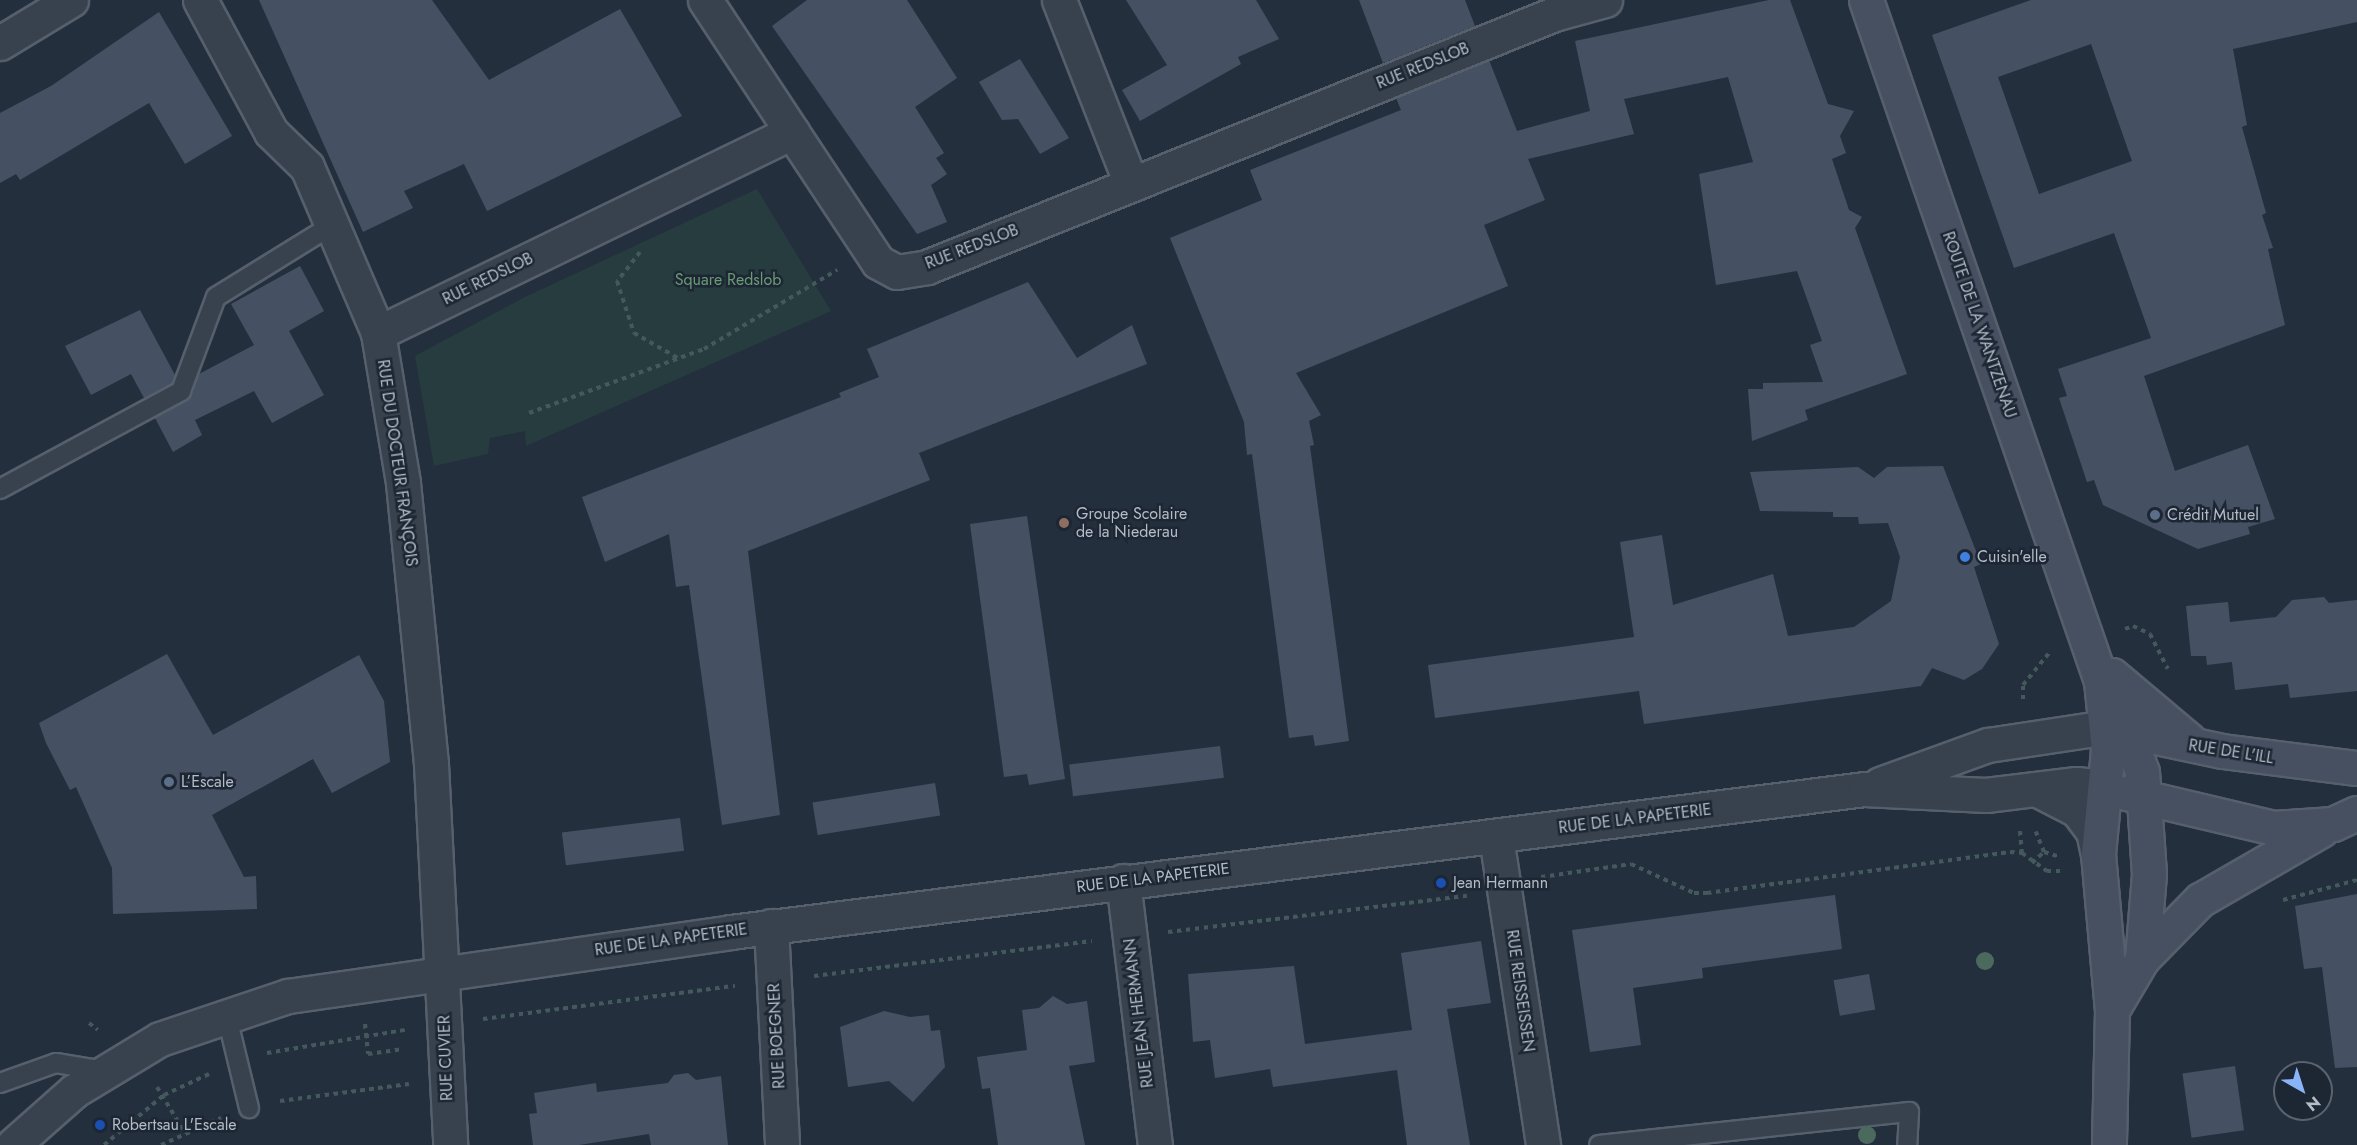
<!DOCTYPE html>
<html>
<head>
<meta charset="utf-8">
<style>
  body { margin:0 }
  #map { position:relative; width:2357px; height:1145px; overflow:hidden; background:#242f3e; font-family:Jost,sans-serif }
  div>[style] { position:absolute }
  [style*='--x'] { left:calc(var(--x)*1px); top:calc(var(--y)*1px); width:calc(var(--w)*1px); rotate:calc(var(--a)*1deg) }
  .green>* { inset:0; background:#263c3f }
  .building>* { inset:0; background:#455162; transform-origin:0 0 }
  .path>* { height:4px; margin-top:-2px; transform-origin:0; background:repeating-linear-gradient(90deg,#44595c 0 4.5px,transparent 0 9px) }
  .roads { filter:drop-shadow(2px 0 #565f6c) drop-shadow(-2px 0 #565f6c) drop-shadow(0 2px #565f6c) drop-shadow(0 -2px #565f6c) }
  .lane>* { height:18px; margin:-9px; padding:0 9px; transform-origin:9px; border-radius:9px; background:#38414e }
  .street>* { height:33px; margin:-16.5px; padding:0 16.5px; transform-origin:16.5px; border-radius:16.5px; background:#38414e }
  .secondary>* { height:33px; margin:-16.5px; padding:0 16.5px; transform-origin:16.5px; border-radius:16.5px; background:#465061 }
  .trees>* { width:18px; height:18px; margin:-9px; border-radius:50%; background:#4b6a5d }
  .dots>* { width:16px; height:16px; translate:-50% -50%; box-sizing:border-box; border:3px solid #1d2633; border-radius:50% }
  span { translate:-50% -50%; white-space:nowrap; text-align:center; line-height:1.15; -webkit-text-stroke:5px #1d2633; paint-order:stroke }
  .street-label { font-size:16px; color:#b4bcc9 }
  .park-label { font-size:16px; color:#6b9a76 }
  .poi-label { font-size:16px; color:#b4bcc9 }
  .left { translate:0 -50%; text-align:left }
  .north { position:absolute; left:2273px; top:1061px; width:60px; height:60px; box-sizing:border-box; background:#1d2633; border:2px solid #59626f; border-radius:50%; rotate:141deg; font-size:16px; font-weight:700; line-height:24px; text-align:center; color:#b4bcc9 }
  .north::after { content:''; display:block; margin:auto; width:21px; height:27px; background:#8ab4f8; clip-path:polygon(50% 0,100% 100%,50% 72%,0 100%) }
</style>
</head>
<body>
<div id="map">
  <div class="green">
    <i style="clip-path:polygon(757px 189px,831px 311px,526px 446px,525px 431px,490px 438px,488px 454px,434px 466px,415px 356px,525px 297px)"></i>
  </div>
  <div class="building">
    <i style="clip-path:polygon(259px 0,432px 0,489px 80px,620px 9px,682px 116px,487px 211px,464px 164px,404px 191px,413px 208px,363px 232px)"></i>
    <i style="clip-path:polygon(807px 0,907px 0,957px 78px,915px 107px,944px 153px,936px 158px,947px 174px,931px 185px,947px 222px,917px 234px,772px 26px)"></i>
    <i style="clip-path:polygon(1126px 0,1256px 0,1279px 39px,1238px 57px,1241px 64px,1140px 121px,1122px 90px,1167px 65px)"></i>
    <i style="clip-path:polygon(1359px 0,1465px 0,1475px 26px,1383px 63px)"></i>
    <i style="clip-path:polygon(1769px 0,1790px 0,1828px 104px,1854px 111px,1840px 136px,1846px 153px,1832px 159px,1849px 210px,1862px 217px,1855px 228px,1907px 374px,1805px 410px,1808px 420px,1752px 441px,1748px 389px,1763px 389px,1763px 383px,1823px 382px,1810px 345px,1822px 341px,1797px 271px,1716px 285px,1699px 174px,1753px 162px,1728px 77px,1624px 99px,1634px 134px,1528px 159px,1545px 200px,1484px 225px,1508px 286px,1296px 373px,1321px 415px,1309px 421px,1314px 445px,1310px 446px,1349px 741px,1315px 746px,1313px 735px,1289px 738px,1252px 454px,1247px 455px,1244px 422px,1170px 238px,1262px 200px,1250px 170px,1401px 110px,1396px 98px,1489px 60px,1517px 131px,1590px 111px,1575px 41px)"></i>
    <i style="clip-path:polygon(evenodd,2031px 0,2357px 0,2357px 22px,2233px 49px,2247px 125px,2242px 127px,2266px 213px,2262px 215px,2273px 248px,2268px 249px,2285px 325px,2144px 376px,2175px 471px,2248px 445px,2275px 519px,2248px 527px,2250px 534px,2198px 549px,2103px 505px,2094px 480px,2087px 482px,2059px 398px,2067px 396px,2058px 369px,2151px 338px,2114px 233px,2014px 268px,1932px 35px,2031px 0,2091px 44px,2132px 161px,2039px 194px,1998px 77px,2091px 44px)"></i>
    <i style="clip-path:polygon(159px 12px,232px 136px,185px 164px,149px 103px,20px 180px,16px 174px,0 183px,0 113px,51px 86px)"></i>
    <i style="clip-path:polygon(1020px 59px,1069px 138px,1040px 154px,1018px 119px,1002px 120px,979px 82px)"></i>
    <i style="clip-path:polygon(300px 266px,324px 311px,289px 331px,324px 395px,272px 423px,254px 391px,195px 420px,202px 435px,173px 452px,155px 418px,187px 400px,199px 374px,254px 345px,231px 304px)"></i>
    <i style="clip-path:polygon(1028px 282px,1077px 358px,1132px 325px,1147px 364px,919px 453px,930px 480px,748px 551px,780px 815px,722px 825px,689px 585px,676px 587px,669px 534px,605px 562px,582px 497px,841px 397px,839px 393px,879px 377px,867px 349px)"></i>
    <i style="clip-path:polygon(140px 310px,175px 375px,172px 383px,144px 398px,131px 374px,91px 395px,65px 346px)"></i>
    <i style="clip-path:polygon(1943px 466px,1981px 564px,1974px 567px,1999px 644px,1982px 669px,1964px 680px,1932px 668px,1921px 686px,1644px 724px,1639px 691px,1435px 718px,1428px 665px,1634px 637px,1620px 542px,1662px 535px,1673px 605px,1773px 574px,1788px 636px,1854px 627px,1891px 601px,1900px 557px,1888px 523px,1859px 524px,1858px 517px,1833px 517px,1833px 512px,1760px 511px,1750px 472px,1858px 467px,1874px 478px,1887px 467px)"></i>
    <i style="clip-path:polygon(1027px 516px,1065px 779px,1029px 785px,1027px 774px,1004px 777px,970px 524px)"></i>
    <i style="clip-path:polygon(2324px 597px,2329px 603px,2357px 600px,2357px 691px,2290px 698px,2288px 684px,2235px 690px,2232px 662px,2207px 665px,2206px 656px,2191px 656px,2186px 606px,2228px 602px,2230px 622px,2276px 617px,2292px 600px)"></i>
    <i style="clip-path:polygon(167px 654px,213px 735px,359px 655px,384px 701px,390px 762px,332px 793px,313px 759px,212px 815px,244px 877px,256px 876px,257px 909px,113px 914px,112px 868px,76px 787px,70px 790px,46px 743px,39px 723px)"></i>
    <i style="left:1220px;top:746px;width:32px;height:152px;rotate:83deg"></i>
    <i style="left:935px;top:783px;width:33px;height:124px;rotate:81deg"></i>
    <i style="left:680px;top:818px;width:33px;height:119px;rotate:83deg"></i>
    <i style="clip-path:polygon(2357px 894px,2357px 1067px,2335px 1068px,2322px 967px,2304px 969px,2295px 906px)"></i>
    <i style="clip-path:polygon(1835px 895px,1842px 949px,1702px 968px,1703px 978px,1633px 988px,1641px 1045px,1590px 1052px,1572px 930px)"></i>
    <i style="clip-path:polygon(1481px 941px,1491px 1003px,1447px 1009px,1470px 1145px,1407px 1145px,1397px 1070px,1273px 1087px,1270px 1069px,1215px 1078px,1210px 1040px,1193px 1042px,1188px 974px,1294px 966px,1305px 1044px,1412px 1030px,1401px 953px)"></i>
    <i style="left:1869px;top:974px;width:36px;height:36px;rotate:80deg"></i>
    <i style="clip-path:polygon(1053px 996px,1067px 1004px,1087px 1001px,1095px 1062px,1069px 1066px,1085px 1145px,998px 1145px,990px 1088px,982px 1089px,977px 1057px,1027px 1050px,1022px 1010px,1039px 1008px)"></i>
    <i style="clip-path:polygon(884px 1011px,910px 1017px,929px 1015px,931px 1031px,940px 1030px,945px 1067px,913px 1102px,889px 1081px,848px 1087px,840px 1027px)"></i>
    <i style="left:2235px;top:1066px;width:65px;height:53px;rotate:82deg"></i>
    <i style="clip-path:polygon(688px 1073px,696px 1080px,721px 1076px,728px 1145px,651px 1145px,649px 1134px,579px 1145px,533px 1145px,529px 1114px,537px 1113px,534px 1093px,596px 1083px,597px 1092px,668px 1083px,674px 1075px)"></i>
  </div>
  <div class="path">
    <i style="--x:640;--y:252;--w:37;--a:128"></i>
    <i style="--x:617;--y:281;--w:55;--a:71.9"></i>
    <i style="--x:634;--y:333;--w:51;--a:29.6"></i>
    <i style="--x:529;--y:413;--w:186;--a:-20.1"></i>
    <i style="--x:704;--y:349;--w:155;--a:-30.7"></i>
    <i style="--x:2125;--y:629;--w:9;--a:-21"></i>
    <i style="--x:2133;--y:626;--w:19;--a:25"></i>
    <i style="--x:2150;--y:634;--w:39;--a:63"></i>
    <i style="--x:2023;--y:699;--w:14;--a:-90"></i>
    <i style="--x:2023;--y:685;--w:41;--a:-50.9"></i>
    <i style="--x:2020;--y:831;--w:22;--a:85"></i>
    <i style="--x:2044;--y:852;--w:14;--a:17"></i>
    <i style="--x:2032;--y:863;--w:16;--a:-43"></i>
    <i style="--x:2044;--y:852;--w:22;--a:-112"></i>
    <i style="--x:1541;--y:877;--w:91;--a:-8.2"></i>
    <i style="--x:1631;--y:864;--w:69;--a:24.7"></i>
    <i style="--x:1694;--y:893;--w:13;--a:0"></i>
    <i style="--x:1707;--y:893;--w:306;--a:-7.7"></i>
    <i style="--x:2010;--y:852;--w:12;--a:5"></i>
    <i style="--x:2022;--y:853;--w:31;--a:36"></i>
    <i style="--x:2047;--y:871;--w:13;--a:0"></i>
    <i style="--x:2283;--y:900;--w:77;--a:-15.1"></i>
    <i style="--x:1168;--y:932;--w:301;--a:-6.9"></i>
    <i style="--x:814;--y:976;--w:280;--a:-7.2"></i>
    <i style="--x:483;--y:1019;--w:254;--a:-7.5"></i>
    <i style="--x:89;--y:1023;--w:11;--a:38"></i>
    <i style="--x:365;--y:1024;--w:30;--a:84"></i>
    <i style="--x:368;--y:1054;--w:34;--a:-8"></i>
    <i style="--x:267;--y:1053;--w:140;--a:-9.5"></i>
    <i style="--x:157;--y:1087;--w:54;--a:58.7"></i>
    <i style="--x:280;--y:1101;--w:130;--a:-7.5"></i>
    <i style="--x:104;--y:1145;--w:78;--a:-39.8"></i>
    <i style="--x:164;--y:1095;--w:50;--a:-25"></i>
    <i style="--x:161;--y:1145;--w:66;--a:-24.2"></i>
  </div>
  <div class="roads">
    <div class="lane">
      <i style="--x:0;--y:489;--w:206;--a:-28.4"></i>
      <i style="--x:181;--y:391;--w:100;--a:-69.6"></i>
      <i style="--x:216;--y:297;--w:137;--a:-31.8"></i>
      <i style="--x:226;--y:1013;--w:98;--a:76.4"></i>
      <i style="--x:0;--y:1083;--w:59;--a:-19.7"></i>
      <i style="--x:56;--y:1063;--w:50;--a:9.3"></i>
      <i style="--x:1599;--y:1145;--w:312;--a:-6.1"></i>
      <i style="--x:1909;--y:1112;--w:33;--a:93"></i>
    </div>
    <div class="street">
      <i style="--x:200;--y:0;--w:150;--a:61.7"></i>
      <i style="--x:271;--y:132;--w:50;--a:44.2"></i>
      <i style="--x:307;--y:167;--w:181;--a:66.8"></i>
      <i style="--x:378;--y:333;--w:152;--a:80.5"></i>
      <i style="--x:403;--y:483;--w:282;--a:84.3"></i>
      <i style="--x:431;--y:764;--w:381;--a:87.1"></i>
      <i style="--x:705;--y:0;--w:158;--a:56.6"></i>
      <i style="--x:1059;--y:0;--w:198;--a:68.6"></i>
      <i style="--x:0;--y:43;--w:83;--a:-31.2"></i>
      <i style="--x:378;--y:333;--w:460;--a:-25.9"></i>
      <i style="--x:792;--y:132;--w:156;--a:56.5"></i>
      <i style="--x:878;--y:262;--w:21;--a:28"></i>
      <i style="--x:897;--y:272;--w:30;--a:-9"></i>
      <i style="--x:927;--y:267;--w:676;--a:-21.97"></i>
      <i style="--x:1554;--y:14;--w:53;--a:-15.4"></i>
      <i style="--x:1880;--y:784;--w:115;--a:-19.9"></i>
      <i style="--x:1988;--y:745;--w:120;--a:-8.6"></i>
      <i style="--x:2036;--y:789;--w:46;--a:27.1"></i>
      <i style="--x:2077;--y:810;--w:26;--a:53"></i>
      <i style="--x:2093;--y:831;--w:24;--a:78"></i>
      <i style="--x:1496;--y:837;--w:312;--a:81.3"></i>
      <i style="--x:1123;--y:881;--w:266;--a:83.1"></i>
      <i style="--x:771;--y:926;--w:219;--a:87.1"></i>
      <i style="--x:13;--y:1145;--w:81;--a:-41.5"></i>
      <i style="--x:74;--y:1091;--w:100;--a:-31.2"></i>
      <i style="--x:160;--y:1039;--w:135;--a:-18.6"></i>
      <i style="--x:288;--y:996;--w:448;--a:-8.2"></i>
      <i style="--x:731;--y:932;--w:1142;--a:-7.19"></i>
      <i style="--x:1864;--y:789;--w:122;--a:2.8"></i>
      <i style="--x:1986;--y:795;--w:91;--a:-7"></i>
      <i style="--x:2076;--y:784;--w:29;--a:6"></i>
    </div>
    <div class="secondary">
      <i style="--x:1866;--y:0;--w:720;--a:70.96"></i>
      <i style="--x:2101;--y:681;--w:69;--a:84.2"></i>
      <i style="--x:2108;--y:750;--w:104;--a:95.5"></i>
      <i style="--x:2098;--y:854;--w:157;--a:84.9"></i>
      <i style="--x:2112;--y:1010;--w:135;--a:91.3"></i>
      <i style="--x:2112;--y:675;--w:101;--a:40.2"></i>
      <i style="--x:2114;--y:728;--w:110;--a:12"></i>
      <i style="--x:2222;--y:751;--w:136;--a:7.2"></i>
      <i style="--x:2126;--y:793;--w:152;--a:13.3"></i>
      <i style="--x:2274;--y:828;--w:59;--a:-3.9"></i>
      <i style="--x:2333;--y:824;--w:26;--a:-25"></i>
      <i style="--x:2142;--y:959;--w:83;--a:-45.5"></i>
      <i style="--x:2200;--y:900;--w:140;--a:-30"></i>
      <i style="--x:2112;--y:1010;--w:59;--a:-59.5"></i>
      <i style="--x:2142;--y:959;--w:85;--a:-85.3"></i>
      <i style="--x:2149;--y:874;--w:102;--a:-93.9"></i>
      <i style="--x:2142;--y:772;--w:85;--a:-109.9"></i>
    </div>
  </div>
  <div class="trees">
    <i style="left:1985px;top:961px"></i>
    <i style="left:1867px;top:1135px"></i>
  </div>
  <div class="dots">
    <i style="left:2155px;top:515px;background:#5c6f8a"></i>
    <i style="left:1064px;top:523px;background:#8d6e63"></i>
    <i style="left:1965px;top:557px;background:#3f7fe0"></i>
    <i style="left:169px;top:782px;background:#5c6f8a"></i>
    <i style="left:1441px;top:883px;background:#1a4fb4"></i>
    <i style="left:100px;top:1125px;background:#1a4fb4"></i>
  </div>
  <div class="street-label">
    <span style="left:1423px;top:66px;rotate:-22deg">RUE REDSLOB</span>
    <span style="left:972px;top:247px;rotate:-21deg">RUE REDSLOB</span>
    <span style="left:488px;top:279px;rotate:-26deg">RUE REDSLOB</span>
    <span style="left:1979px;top:325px;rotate:71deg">ROUTE DE LA WANTZENAU</span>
    <span style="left:397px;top:463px;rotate:82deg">RUE DU DOCTEUR FRANÇOIS</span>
    <span style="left:2231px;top:752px;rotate:9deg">RUE DE L'ILL</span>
    <span style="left:1635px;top:819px;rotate:-7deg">RUE DE LA PAPETERIE</span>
    <span style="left:1153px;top:878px;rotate:-7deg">RUE DE LA PAPETERIE</span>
    <span style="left:671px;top:940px;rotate:-8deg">RUE DE LA PAPETERIE</span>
    <span style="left:1520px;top:991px;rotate:82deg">RUE REISSEISSEN</span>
    <span style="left:1139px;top:1013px;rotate:-97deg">RUE JEAN HERMANN</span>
    <span style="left:777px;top:1036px;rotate:-93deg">RUE BOEGNER</span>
    <span style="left:446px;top:1058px;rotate:-92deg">RUE CUVIER</span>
  </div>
  <div class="park-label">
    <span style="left:728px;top:280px">Square Redslob</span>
  </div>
  <div class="poi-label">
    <span class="left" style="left:1076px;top:523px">Groupe Scolaire<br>de la Niederau</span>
    <span class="left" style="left:2167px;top:515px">Crédit Mutuel</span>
    <span class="left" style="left:1977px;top:557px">Cuisin'elle</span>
    <span class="left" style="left:181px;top:782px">L’Escale</span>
    <span class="left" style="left:1453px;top:883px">Jean Hermann</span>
    <span class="left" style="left:112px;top:1125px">Robertsau L'Escale</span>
  </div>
  <div class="north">N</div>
</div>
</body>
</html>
